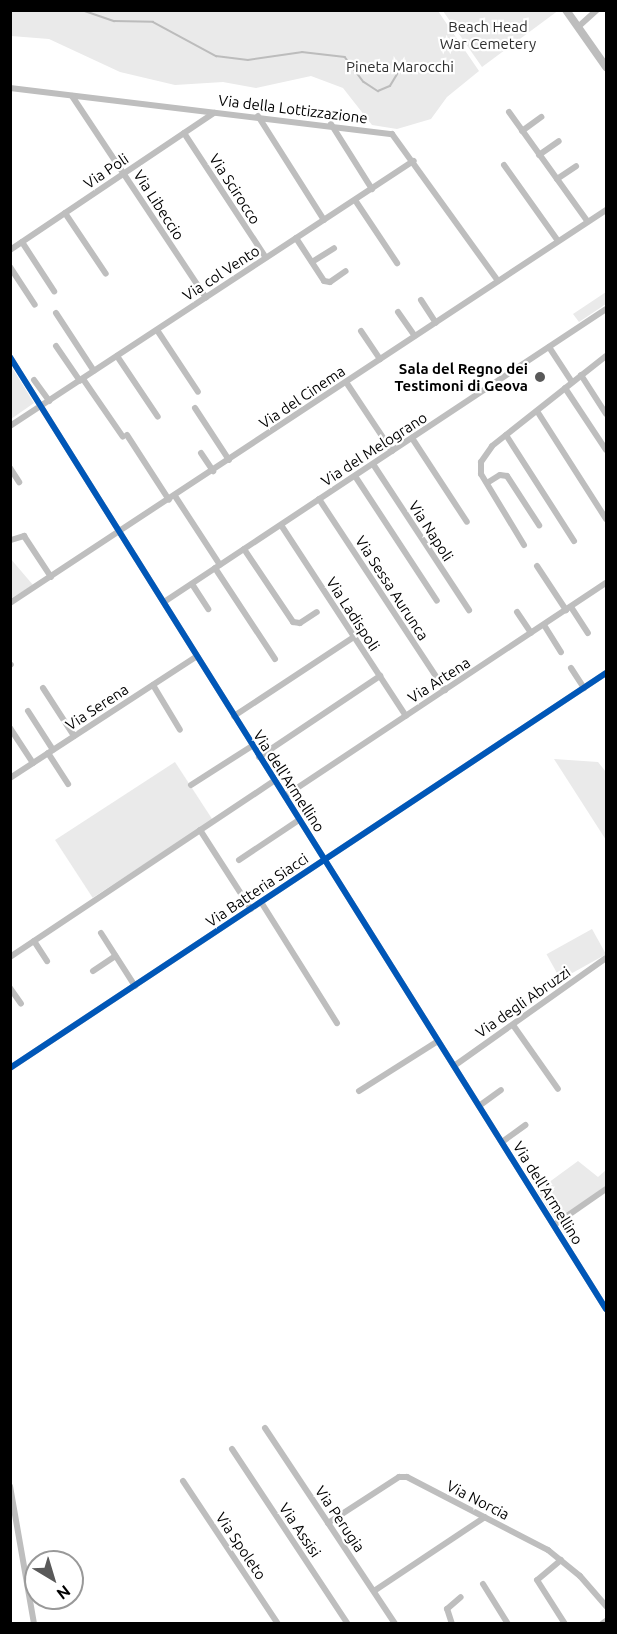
<!DOCTYPE html>
<html>
<head>
<meta charset="utf-8">
<style>
  body { margin:0 }
  #map { position:relative; width:617px; height:1634px; overflow:hidden; background:#fff; font-family:Ubuntu,sans-serif }
  div>[style] { position:absolute }
  [style*='--x'] { left:calc(var(--x)*1px); top:calc(var(--y)*1px); width:calc(var(--w)*1px); rotate:calc(var(--a)*1deg) }
  .green>* { inset:0; background:#eaeaea; transform-origin:0 0 }
  .stream>* { height:1.5px; margin:-0.75px; padding:0 0.75px; transform-origin:0.75px; border-radius:0.75px; background:#bcbcbc }
  .minor>* { height:6px; margin:-3px; padding:0 3px; transform-origin:3px; border-radius:3px; background:#bebebe }
  .major>* { height:8px; margin:-4px; padding:0 4px; transform-origin:4px; border-radius:4px; background:#bdbdbd }
  .cycleway>* { height:6px; margin:-3px; padding:0 3px; transform-origin:3px; border-radius:3px; background:#0057b8 }
  .dots>* { width:16px; height:16px; translate:-50% -50%; box-sizing:border-box; border:3px solid #fff; border-radius:50% }
  span { translate:-50% -50%; white-space:nowrap; text-align:center; line-height:1.15; -webkit-text-stroke:4.5px #fff; paint-order:stroke }
  .park-label { font-size:15px; color:#2f2f2f }
  .street-label { font-size:15px; color:#000 }
  .poi-label { font-size:15px; color:#000; font-weight:700 }
  .right { translate:-100% -50%; text-align:right }
  .frame { position:absolute; inset:0; border:12px solid #000; pointer-events:none }
  .north { position:absolute; left:24px; top:1550px; width:60px; height:60px; box-sizing:border-box; background:#fff; border:2px solid #999; border-radius:50%; rotate:142deg; font-size:16px; font-weight:700; line-height:24px; text-align:center; color:#000 }
  .north::after { content:''; display:block; margin:auto; width:21px; height:27px; background:#595959; clip-path:polygon(50% 0,100% 100%,50% 72%,0 100%) }
</style>
</head>
<body>
<div id="map">
  <div class="green">
    <i style="clip-path:polygon(559px 10px,482px 67px,443px 11px,443px 10px)"></i>
    <i style="clip-path:polygon(10px 11px,438px 11px,479px 71px,447px 97px,431px 119px,397px 129px,372px 125px,343px 88px,311px 76px,256px 88px,223px 82px,175px 85px,120px 72px,49px 39px,11px 36px)"></i>
    <i style="clip-path:polygon(606px 292px,606px 304px,579px 322px,573px 314px)"></i>
    <i style="clip-path:polygon(11px 366px,34px 403px,11px 419px,10px 419px)"></i>
    <i style="clip-path:polygon(10px 558px,33px 585px,10px 599px)"></i>
    <i style="clip-path:polygon(554px 759px,598px 762px,606px 772px,606px 840px)"></i>
    <i style="left:175px;top:762px;width:69px;height:143px;rotate:57deg"></i>
    <i style="left:592px;top:929px;width:29px;height:52px;rotate:61deg"></i>
    <i style="clip-path:polygon(578px 1161px,598px 1177px,606px 1170px,606px 1186px,556px 1221px,537px 1191px)"></i>
  </div>
  <div class="stream">
    <i style="--x:82;--y:10;--w:34;--a:19"></i>
    <i style="--x:114;--y:21;--w:39;--a:1"></i>
    <i style="--x:153;--y:22;--w:72;--a:28.4"></i>
    <i style="--x:216;--y:56;--w:32;--a:7"></i>
    <i style="--x:248;--y:60;--w:55;--a:-8.4"></i>
    <i style="--x:302;--y:52;--w:43;--a:6.6"></i>
    <i style="--x:345;--y:57;--w:31;--a:53"></i>
    <i style="--x:364;--y:82;--w:17;--a:33"></i>
    <i style="--x:378;--y:91;--w:13;--a:-23"></i>
    <i style="--x:390;--y:86;--w:26;--a:-59"></i>
  </div>
  <div class="minor">
    <i style="--x:578;--y:27;--w:25;--a:-42"></i>
    <i style="--x:10;--y:88;--w:385;--a:6.9"></i>
    <i style="--x:392;--y:134;--w:181;--a:54.2"></i>
    <i style="--x:72;--y:96;--w:242;--a:56.4"></i>
    <i style="--x:509;--y:112;--w:135;--a:54.3"></i>
    <i style="--x:258;--y:116;--w:123;--a:57.6"></i>
    <i style="--x:331;--y:124;--w:77;--a:57.8"></i>
    <i style="--x:522;--y:131;--w:24;--a:-36"></i>
    <i style="--x:184;--y:133;--w:149;--a:56.7"></i>
    <i style="--x:539;--y:155;--w:24;--a:-35"></i>
    <i style="--x:504;--y:165;--w:93;--a:54.6"></i>
    <i style="--x:557;--y:179;--w:23;--a:-34"></i>
    <i style="--x:355;--y:200;--w:76;--a:56.3"></i>
    <i style="--x:65;--y:213;--w:73;--a:56.1"></i>
    <i style="--x:296;--y:238;--w:51;--a:56.9"></i>
    <i style="--x:324;--y:281;--w:6;--a:9"></i>
    <i style="--x:330;--y:282;--w:19;--a:-35"></i>
    <i style="--x:22;--y:242;--w:59;--a:56.9"></i>
    <i style="--x:10;--y:250;--w:246;--a:-33.9"></i>
    <i style="--x:312;--y:262;--w:26;--a:-32"></i>
    <i style="--x:10;--y:267;--w:45;--a:56.7"></i>
    <i style="--x:421;--y:300;--w:27;--a:57"></i>
    <i style="--x:398;--y:312;--w:29;--a:55"></i>
    <i style="--x:56;--y:313;--w:69;--a:56.8"></i>
    <i style="--x:157;--y:330;--w:74;--a:56.5"></i>
    <i style="--x:361;--y:331;--w:34;--a:56"></i>
    <i style="--x:56;--y:346;--w:42;--a:55.6"></i>
    <i style="--x:549;--y:347;--w:42;--a:56.7"></i>
    <i style="--x:117;--y:356;--w:73;--a:56.1"></i>
    <i style="--x:10;--y:357;--w:1123;--a:57.95"></i>
    <i style="--x:581;--y:375;--w:46;--a:57.3"></i>
    <i style="--x:83;--y:379;--w:70;--a:55.4"></i>
    <i style="--x:34;--y:380;--w:26;--a:54"></i>
    <i style="--x:346;--y:382;--w:83;--a:56.3"></i>
    <i style="--x:565;--y:388;--w:74;--a:56.5"></i>
    <i style="--x:195;--y:408;--w:62;--a:56.8"></i>
    <i style="--x:537;--y:411;--w:128;--a:57.4"></i>
    <i style="--x:10;--y:426;--w:483;--a:-33.3"></i>
    <i style="--x:127;--y:435;--w:77;--a:57.1"></i>
    <i style="--x:506;--y:435;--w:126;--a:57.3"></i>
    <i style="--x:412;--y:438;--w:100;--a:56.8"></i>
    <i style="--x:201;--y:453;--w:22;--a:56"></i>
    <i style="--x:373;--y:464;--w:175;--a:56.7"></i>
    <i style="--x:10;--y:468;--w:17;--a:57"></i>
    <i style="--x:355;--y:476;--w:149;--a:56.7"></i>
    <i style="--x:487;--y:483;--w:15;--a:-32"></i>
    <i style="--x:500;--y:475;--w:7;--a:8"></i>
    <i style="--x:507;--y:476;--w:59;--a:56.9"></i>
    <i style="--x:175;--y:496;--w:82;--a:56.9"></i>
    <i style="--x:319;--y:499;--w:229;--a:56.6"></i>
    <i style="--x:281;--y:525;--w:228;--a:56.8"></i>
    <i style="--x:11;--y:540;--w:14;--a:-17"></i>
    <i style="--x:24;--y:536;--w:49;--a:56.6"></i>
    <i style="--x:524;--y:545;--w:83;--a:-121.2"></i>
    <i style="--x:481;--y:474;--w:12;--a:-90"></i>
    <i style="--x:481;--y:462;--w:19;--a:-55"></i>
    <i style="--x:492;--y:446;--w:145;--a:-38.3"></i>
    <i style="--x:244;--y:549;--w:88;--a:56.1"></i>
    <i style="--x:293;--y:622;--w:7;--a:8"></i>
    <i style="--x:300;--y:623;--w:20;--a:-33"></i>
    <i style="--x:537;--y:566;--w:53;--a:56.6"></i>
    <i style="--x:215;--y:568;--w:109;--a:56.6"></i>
    <i style="--x:192;--y:584;--w:30;--a:57"></i>
    <i style="--x:164;--y:602;--w:530;--a:-33.54"></i>
    <i style="--x:10;--y:603;--w:714;--a:-33.4"></i>
    <i style="--x:571;--y:607;--w:31;--a:57"></i>
    <i style="--x:517;--y:612;--w:25;--a:56"></i>
    <i style="--x:544;--y:625;--w:32;--a:58"></i>
    <i style="--x:10;--y:664;--w:1;--a:45"></i>
    <i style="--x:571;--y:668;--w:24;--a:57"></i>
    <i style="--x:153;--y:685;--w:52;--a:59"></i>
    <i style="--x:43;--y:688;--w:57;--a:57.1"></i>
    <i style="--x:28;--y:711;--w:46;--a:57.3"></i>
    <i style="--x:234;--y:716;--w:144;--a:-33.4"></i>
    <i style="--x:10;--y:728;--w:42;--a:56.7"></i>
    <i style="--x:48;--y:753;--w:37;--a:57"></i>
    <i style="--x:259;--y:757;--w:146;--a:-33.8"></i>
    <i style="--x:10;--y:778;--w:223;--a:-33.1"></i>
    <i style="--x:191;--y:785;--w:72;--a:-32.6"></i>
    <i style="--x:285;--y:796;--w:385;--a:-33.6"></i>
    <i style="--x:200;--y:830;--w:94;--a:57.2"></i>
    <i style="--x:239;--y:860;--w:72;--a:-33.7"></i>
    <i style="--x:261;--y:902;--w:143;--a:57.9"></i>
    <i style="--x:101;--y:933;--w:63;--a:57.3"></i>
    <i style="--x:34;--y:941;--w:24;--a:57"></i>
    <i style="--x:10;--y:957;--w:317;--a:-33.7"></i>
    <i style="--x:93;--y:971;--w:27;--a:-34"></i>
    <i style="--x:10;--y:988;--w:19;--a:55"></i>
    <i style="--x:513;--y:1025;--w:78;--a:54.9"></i>
    <i style="--x:454;--y:1066;--w:186;--a:-35.4"></i>
    <i style="--x:10;--y:1068;--w:715;--a:-33.53"></i>
    <i style="--x:359;--y:1091;--w:93;--a:-32.3"></i>
    <i style="--x:479;--y:1106;--w:27;--a:-36"></i>
    <i style="--x:502;--y:1142;--w:29;--a:-36"></i>
    <i style="--x:554;--y:1225;--w:63;--a:-34.7"></i>
    <i style="--x:265;--y:1428;--w:235;--a:56.4"></i>
    <i style="--x:232;--y:1449;--w:210;--a:56.5"></i>
    <i style="--x:183;--y:1481;--w:172;--a:56.4"></i>
    <i style="--x:10;--y:1486;--w:140;--a:80.1"></i>
    <i style="--x:328;--y:1523;--w:85;--a:-32.9"></i>
    <i style="--x:399;--y:1477;--w:8;--a:0"></i>
    <i style="--x:407;--y:1477;--w:159;--a:27.4"></i>
    <i style="--x:548;--y:1550;--w:41;--a:39.1"></i>
    <i style="--x:580;--y:1576;--w:40;--a:49"></i>
    <i style="--x:561;--y:1560;--w:31;--a:140"></i>
    <i style="--x:537;--y:1580;--w:52;--a:57.5"></i>
    <i style="--x:483;--y:1584;--w:47;--a:58"></i>
    <i style="--x:374;--y:1591;--w:133;--a:-33.7"></i>
    <i style="--x:452;--y:1624;--w:16;--a:-108"></i>
    <i style="--x:447;--y:1609;--w:18;--a:-41"></i>
    <i style="--x:602;--y:1624;--w:5;--a:-37"></i>
  </div>
  <div class="major">
    <i style="--x:566;--y:10;--w:70;--a:54.9"></i>
  </div>
  <div class="cycleway">
    <i style="--x:10;--y:357;--w:1123;--a:57.95"></i>
    <i style="--x:10;--y:1068;--w:715;--a:-33.53"></i>
  </div>
  <div class="dots">
    <i style="left:540px;top:377px;background:#595959"></i>
  </div>
  <div class="park-label">
    <span style="left:488px;top:35px">Beach Head<br>War Cemetery</span>
    <span style="left:400px;top:67px">Pineta Marocchi</span>
  </div>
  <div class="street-label">
    <span style="left:293px;top:109px;rotate:7deg">Via della Lottizzazione</span>
    <span style="left:106px;top:171px;rotate:-34deg">Via Poli</span>
    <span style="left:235px;top:189px;rotate:57deg">Via Scirocco</span>
    <span style="left:159px;top:205px;rotate:57deg">Via Libeccio</span>
    <span style="left:221px;top:273px;rotate:-33deg">Via col Vento</span>
    <span style="left:302px;top:397px;rotate:-34deg">Via del Cinema</span>
    <span style="left:374px;top:449px;rotate:-33deg">Via del Melograno</span>
    <span style="left:431px;top:531px;rotate:57deg">Via Napoli</span>
    <span style="left:392px;top:588px;rotate:57deg">Via Sessa Aurunca</span>
    <span style="left:353px;top:614px;rotate:57deg">Via Ladispoli</span>
    <span style="left:439px;top:680px;rotate:-33deg">Via Artena</span>
    <span style="left:97px;top:707px;rotate:-33deg">Via Serena</span>
    <span style="left:289px;top:781px;rotate:57deg">Via dell'Armellino</span>
    <span style="left:257px;top:890px;rotate:-34deg">Via Batteria Siacci</span>
    <span style="left:523px;top:1002px;rotate:-35deg">Via degli Abruzzi</span>
    <span style="left:548px;top:1193px;rotate:58deg">Via dell'Armellino</span>
    <span style="left:478px;top:1500px;rotate:27deg">Via Norcia</span>
    <span style="left:340px;top:1519px;rotate:56deg">Via Perugia</span>
    <span style="left:300px;top:1530px;rotate:56deg">Via Assisi</span>
    <span style="left:241px;top:1546px;rotate:56deg">Via Spoleto</span>
  </div>
  <div class="poi-label">
    <span class="right" style="left:528px;top:377px">Sala del Regno dei<br>Testimoni di Geova</span>
  </div>
  <div class="frame"></div>
  <div class="north">N</div>
</div>
</body>
</html>
